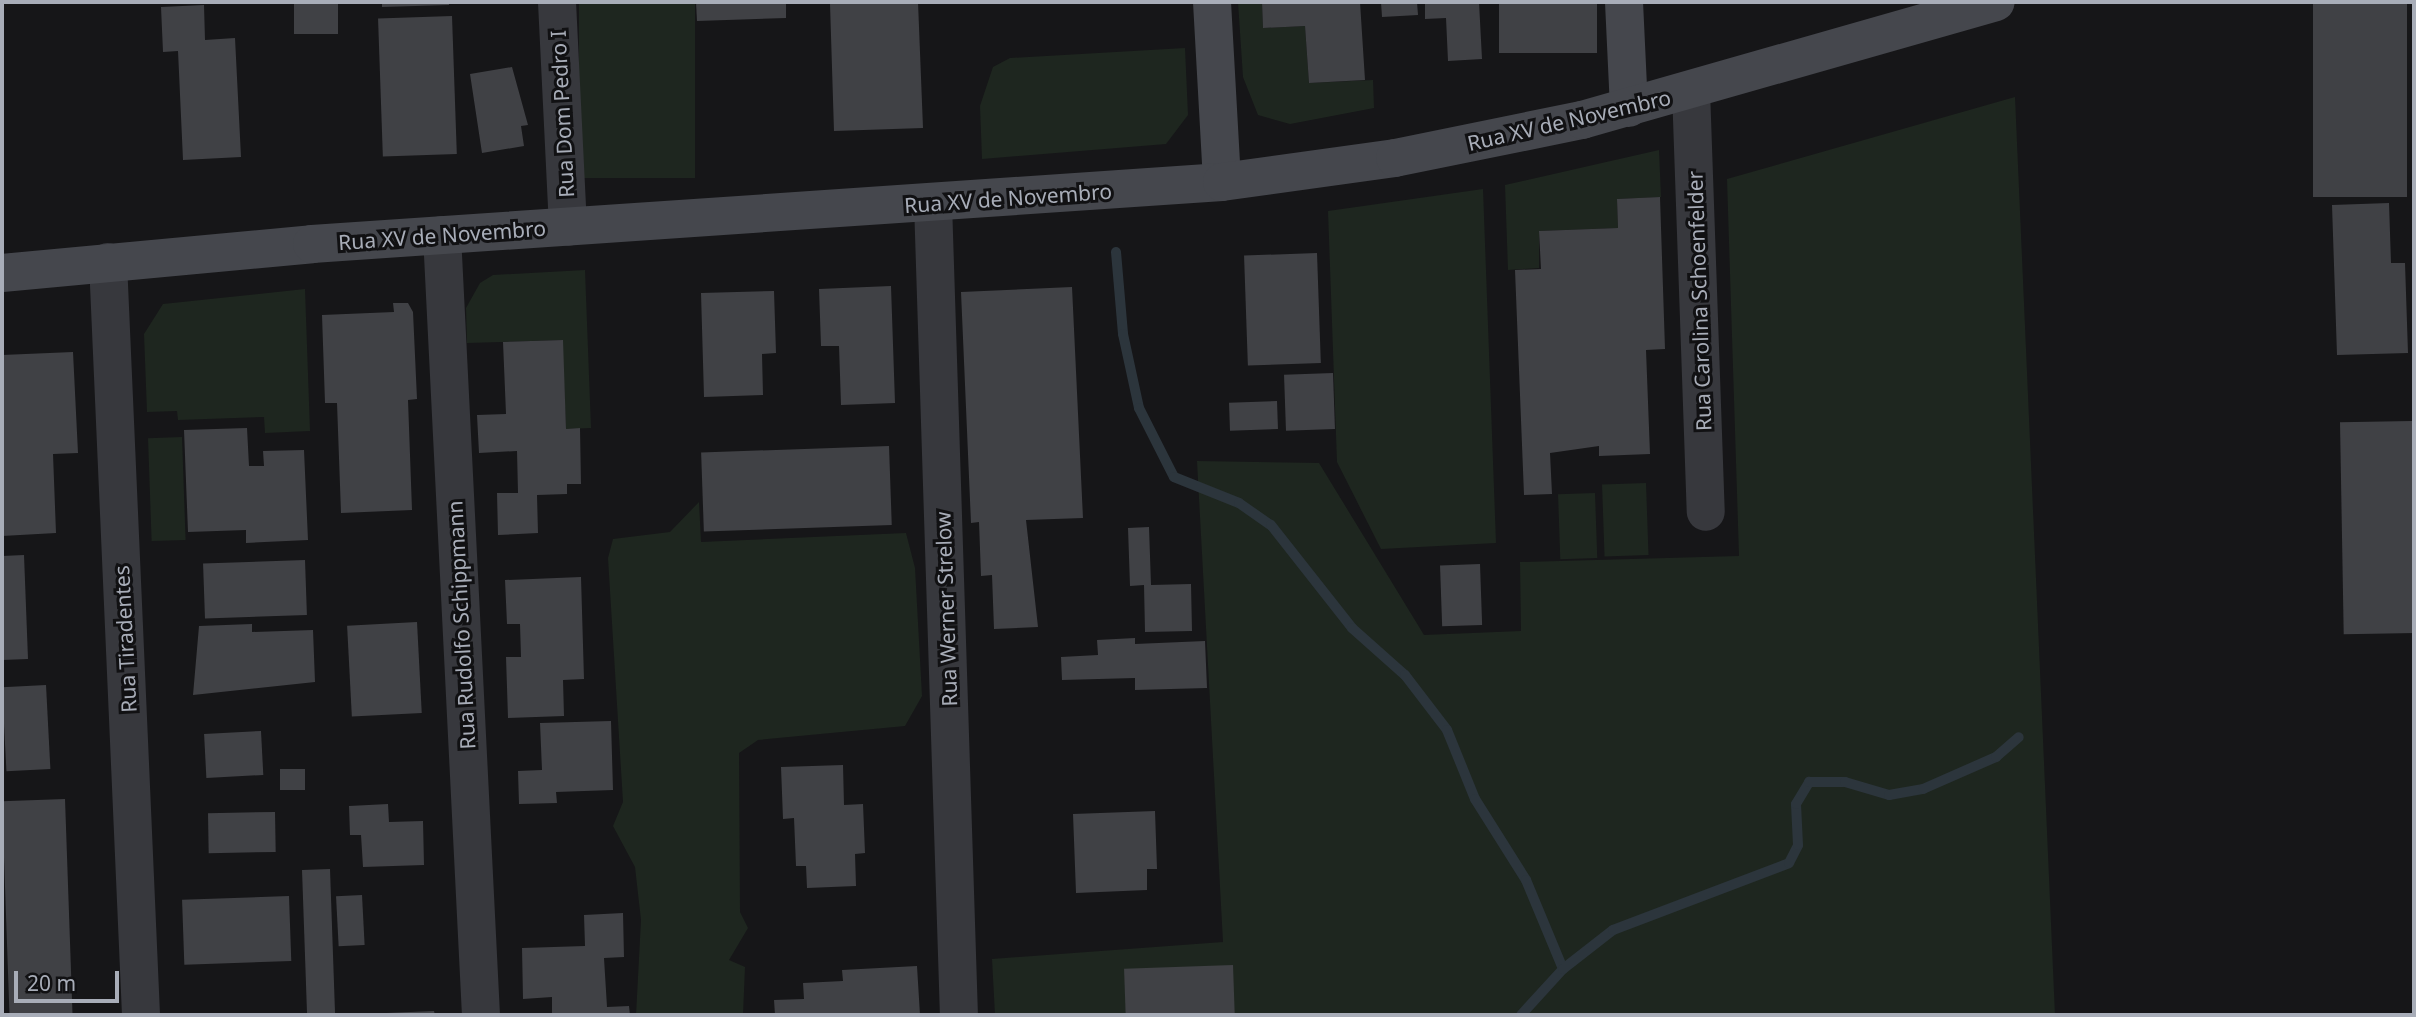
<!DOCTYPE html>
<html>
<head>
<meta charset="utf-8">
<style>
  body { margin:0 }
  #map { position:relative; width:2416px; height:1017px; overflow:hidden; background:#161618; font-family:"Noto Sans",sans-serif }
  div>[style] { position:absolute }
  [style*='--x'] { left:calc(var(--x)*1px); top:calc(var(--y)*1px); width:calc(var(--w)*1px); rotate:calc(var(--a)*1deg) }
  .green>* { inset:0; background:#1e261f; transform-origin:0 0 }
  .stream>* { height:10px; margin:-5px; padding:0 5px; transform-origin:5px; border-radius:5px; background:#2c353c }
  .building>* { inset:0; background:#404145; transform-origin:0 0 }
  .street>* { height:38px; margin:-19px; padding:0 19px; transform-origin:19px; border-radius:19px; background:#37383d }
  .secondary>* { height:38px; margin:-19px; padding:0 19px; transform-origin:19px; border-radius:19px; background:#45474d }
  span { translate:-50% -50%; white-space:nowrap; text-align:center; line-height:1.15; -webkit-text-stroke:6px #111113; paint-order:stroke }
  .street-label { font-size:21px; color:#a8adb8 }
  .frame { position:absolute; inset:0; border:4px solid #a8adb8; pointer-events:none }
  .scale { position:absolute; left:14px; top:971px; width:105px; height:32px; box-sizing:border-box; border:4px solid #a8adb8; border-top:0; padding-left:9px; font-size:21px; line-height:24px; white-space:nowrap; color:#a8adb8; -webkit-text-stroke:5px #111113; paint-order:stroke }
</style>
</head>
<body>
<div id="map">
  <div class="green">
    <i style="left:579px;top:2px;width:116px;height:176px"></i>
    <i style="clip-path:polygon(1238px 2px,1262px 2px,1263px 28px,1305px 26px,1309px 83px,1373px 80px,1374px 108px,1290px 124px,1258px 115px,1243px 77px)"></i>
    <i style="clip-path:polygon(1185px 48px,1188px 115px,1166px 144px,982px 159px,980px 106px,993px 67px,1010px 58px)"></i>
    <i style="clip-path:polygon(2015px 97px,2055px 1015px,995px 1015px,992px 959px,1223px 942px,1197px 461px,1319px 463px,1424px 635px,1521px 631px,1520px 562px,1739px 556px,1727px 179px)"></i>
    <i style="clip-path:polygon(1659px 150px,1661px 197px,1617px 199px,1618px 228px,1539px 231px,1539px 268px,1508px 270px,1505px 185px)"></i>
    <i style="clip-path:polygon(1483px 189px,1496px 543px,1381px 549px,1337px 462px,1328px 211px)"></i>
    <i style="clip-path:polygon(585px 270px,591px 428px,566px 429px,562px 340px,467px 343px,466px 308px,480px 283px,493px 275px)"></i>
    <i style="clip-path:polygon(305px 289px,310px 431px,265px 433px,264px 417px,178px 420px,177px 411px,147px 412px,144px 334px,163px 304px)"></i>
    <i style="left:182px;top:437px;width:103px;height:34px;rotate:88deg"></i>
    <i style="left:1646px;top:483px;width:72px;height:44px;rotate:88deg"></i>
    <i style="left:1595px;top:493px;width:65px;height:37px;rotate:88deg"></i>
    <i style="clip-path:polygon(699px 502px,701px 542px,906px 533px,915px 568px,922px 696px,905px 726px,758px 740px,739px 753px,740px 912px,748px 928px,729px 960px,745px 967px,743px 1015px,636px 1015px,641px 920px,635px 867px,613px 826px,623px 802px,608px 558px,613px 539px,670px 532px)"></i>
  </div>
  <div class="stream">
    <i style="--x:1116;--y:252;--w:82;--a:85.1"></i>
    <i style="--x:1123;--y:334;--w:76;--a:77.8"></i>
    <i style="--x:1139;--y:408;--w:77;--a:63.1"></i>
    <i style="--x:1174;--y:477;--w:70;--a:21.8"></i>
    <i style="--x:1239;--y:503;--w:39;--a:35"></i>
    <i style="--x:1271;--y:525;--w:131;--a:51.8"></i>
    <i style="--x:1352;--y:628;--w:71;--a:41.6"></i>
    <i style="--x:1405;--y:675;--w:69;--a:52.6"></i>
    <i style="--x:1447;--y:730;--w:74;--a:67.9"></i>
    <i style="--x:1475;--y:799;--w:96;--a:57.8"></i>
    <i style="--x:1526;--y:880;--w:96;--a:67.4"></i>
    <i style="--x:1563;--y:969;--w:62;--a:132.4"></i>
    <i style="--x:1563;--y:969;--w:63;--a:-38"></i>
    <i style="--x:1613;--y:930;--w:188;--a:-20.8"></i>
    <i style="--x:1789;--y:863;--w:20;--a:-63"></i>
    <i style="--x:1798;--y:845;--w:41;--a:-92.8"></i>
    <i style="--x:1796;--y:804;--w:26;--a:-59"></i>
    <i style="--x:1809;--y:782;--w:36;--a:0"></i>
    <i style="--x:1845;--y:782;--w:46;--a:16.5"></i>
    <i style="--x:1889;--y:795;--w:35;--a:-10"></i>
    <i style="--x:1923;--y:789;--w:80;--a:-23.7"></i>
    <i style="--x:1996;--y:757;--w:30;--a:-41"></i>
  </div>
  <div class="building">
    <i style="left:294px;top:2px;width:44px;height:32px"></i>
    <i style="clip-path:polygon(382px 2px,449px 2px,449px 5px,382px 7px)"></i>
    <i style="clip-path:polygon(696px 2px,786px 2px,786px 18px,697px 21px)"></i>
    <i style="clip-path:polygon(878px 2px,918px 2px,923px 128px,834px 131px,830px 4px)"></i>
    <i style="clip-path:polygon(1262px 2px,1360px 2px,1365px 80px,1309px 83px,1305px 26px,1263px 28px)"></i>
    <i style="clip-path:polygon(1381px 2px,1417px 2px,1418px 15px,1382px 17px)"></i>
    <i style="clip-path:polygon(1425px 2px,1479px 2px,1482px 59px,1448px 61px,1446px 18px,1425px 19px)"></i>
    <i style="left:1499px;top:2px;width:98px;height:51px"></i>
    <i style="left:2313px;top:2px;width:94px;height:195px"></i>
    <i style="clip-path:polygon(204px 5px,205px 40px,235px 38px,241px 157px,183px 160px,178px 51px,163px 52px,161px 7px)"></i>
    <i style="left:452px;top:16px;width:138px;height:74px;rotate:88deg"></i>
    <i style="clip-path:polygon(512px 67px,528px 125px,521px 126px,524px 146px,482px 153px,470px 74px)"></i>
    <i style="clip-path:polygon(1660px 197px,1665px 349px,1646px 350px,1650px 454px,1599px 456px,1599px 446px,1550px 453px,1552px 494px,1524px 495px,1515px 270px,1541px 269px,1539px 231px,1618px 228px,1617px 199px)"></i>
    <i style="clip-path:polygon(2389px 203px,2391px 263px,2405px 263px,2408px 353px,2337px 355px,2332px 205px)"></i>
    <i style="left:1317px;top:253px;width:110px;height:73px;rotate:88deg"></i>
    <i style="clip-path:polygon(891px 286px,895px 403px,841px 405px,839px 346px,821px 346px,819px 289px)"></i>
    <i style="clip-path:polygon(1072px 287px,1083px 518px,1026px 520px,1038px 627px,994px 629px,992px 575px,981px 576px,979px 522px,971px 523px,961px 292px)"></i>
    <i style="clip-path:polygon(774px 291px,776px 353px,762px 354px,763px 395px,704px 397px,701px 293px)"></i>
    <i style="clip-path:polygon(393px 303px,408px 303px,413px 312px,417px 399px,408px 400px,412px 510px,341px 513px,337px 403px,325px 403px,322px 315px,394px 312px)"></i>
    <i style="clip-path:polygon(563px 340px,566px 429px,580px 428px,581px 484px,567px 484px,567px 494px,537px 495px,538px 533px,498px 535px,497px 493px,518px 493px,517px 451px,479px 453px,477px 415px,506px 414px,503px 342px)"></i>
    <i style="clip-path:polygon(73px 352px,78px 453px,53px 454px,56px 533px,2px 536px,2px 355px)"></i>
    <i style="left:1333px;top:373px;width:56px;height:49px;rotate:88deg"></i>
    <i style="left:1277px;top:401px;width:28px;height:48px;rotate:88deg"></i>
    <i style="left:2412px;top:421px;width:212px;height:72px;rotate:89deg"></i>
    <i style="clip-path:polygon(247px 428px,249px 466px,264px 466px,263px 451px,304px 450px,308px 540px,246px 543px,246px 530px,188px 532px,184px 430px)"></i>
    <i style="left:889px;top:446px;width:79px;height:188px;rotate:88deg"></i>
    <i style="clip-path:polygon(1149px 527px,1151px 585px,1191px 584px,1192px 631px,1145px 632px,1144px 585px,1130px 586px,1128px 528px)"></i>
    <i style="clip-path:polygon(24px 555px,28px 659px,2px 660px,2px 556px)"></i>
    <i style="left:305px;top:560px;width:55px;height:102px;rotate:88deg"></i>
    <i style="left:1480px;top:564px;width:61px;height:40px;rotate:88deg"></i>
    <i style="clip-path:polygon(581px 577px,584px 679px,563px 680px,564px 716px,508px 718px,506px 657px,521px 657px,520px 624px,507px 624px,505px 580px)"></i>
    <i style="left:417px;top:622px;width:91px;height:70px;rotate:87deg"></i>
    <i style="clip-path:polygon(252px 624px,252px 632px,313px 630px,315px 682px,193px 695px,199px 626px)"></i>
    <i style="clip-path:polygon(1135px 638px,1135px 644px,1205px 641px,1207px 688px,1135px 690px,1135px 678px,1062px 680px,1061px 657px,1098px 655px,1097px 640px)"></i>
    <i style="left:46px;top:685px;width:84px;height:44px;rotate:87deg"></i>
    <i style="clip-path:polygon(611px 721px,613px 790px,556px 792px,557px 803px,519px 804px,518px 771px,542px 770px,540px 723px)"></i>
    <i style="left:261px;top:731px;width:44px;height:57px;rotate:87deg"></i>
    <i style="clip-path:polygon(843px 765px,844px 805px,863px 804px,865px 853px,855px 854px,856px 886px,807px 888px,806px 866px,796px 866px,794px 818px,783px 819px,781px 767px)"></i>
    <i style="left:280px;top:769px;width:25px;height:21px"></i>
    <i style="left:65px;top:799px;width:216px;height:63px;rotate:88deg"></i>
    <i style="clip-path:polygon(388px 804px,389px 822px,423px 821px,424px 865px,363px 867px,361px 835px,350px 835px,349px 806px)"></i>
    <i style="clip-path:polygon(1155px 811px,1157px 869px,1147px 869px,1147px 890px,1076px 893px,1073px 814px)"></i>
    <i style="left:275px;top:812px;width:40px;height:67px;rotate:89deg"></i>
    <i style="left:330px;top:869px;width:146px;height:28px;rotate:88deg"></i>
    <i style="left:362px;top:895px;width:50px;height:26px;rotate:87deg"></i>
    <i style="left:289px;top:896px;width:65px;height:107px;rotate:88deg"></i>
    <i style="clip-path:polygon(623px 913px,624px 957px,604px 958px,607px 1007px,629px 1006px,630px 1015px,552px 1015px,552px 997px,523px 999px,522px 948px,585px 946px,584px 915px)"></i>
    <i style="left:1233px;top:965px;width:50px;height:109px;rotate:88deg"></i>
    <i style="clip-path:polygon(917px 966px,920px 1015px,775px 1015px,774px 1000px,804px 999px,803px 983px,843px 981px,842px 970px)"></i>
    <i style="clip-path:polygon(434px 1011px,435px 1015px,386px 1015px,386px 1013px)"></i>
  </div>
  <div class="street">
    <i style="--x:557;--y:2;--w:225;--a:87.2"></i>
    <i style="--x:1691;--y:90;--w:422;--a:88"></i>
    <i style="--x:933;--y:203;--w:812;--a:88.17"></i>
    <i style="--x:442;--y:235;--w:781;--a:87.14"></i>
    <i style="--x:108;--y:262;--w:754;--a:87.49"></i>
  </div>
  <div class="secondary">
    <i style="--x:1212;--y:2;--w:180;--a:86.8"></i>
    <i style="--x:1624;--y:2;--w:106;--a:87.3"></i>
    <i style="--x:2;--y:273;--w:311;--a:-5.3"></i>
    <i style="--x:312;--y:244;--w:912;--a:-3.9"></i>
    <i style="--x:1222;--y:182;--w:175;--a:-7.9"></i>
    <i style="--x:1395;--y:158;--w:191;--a:-11.5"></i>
    <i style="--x:1582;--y:120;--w:430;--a:-15.9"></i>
  </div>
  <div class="street-label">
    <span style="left:562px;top:114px;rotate:-93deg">Rua Dom Pedro I</span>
    <span style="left:1569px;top:120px;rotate:-13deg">Rua XV de Novembro</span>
    <span style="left:1008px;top:198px;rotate:-4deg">Rua XV de Novembro</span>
    <span style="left:442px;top:235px;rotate:-4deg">Rua XV de Novembro</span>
    <span style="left:1699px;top:301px;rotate:-92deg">Rua Carolina Schoenfelder</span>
    <span style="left:946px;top:609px;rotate:-92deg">Rua Werner Strelow</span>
    <span style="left:461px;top:625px;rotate:-93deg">Rua Rudolfo Schippmann</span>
    <span style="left:125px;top:639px;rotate:-93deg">Rua Tiradentes</span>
  </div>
  <div class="frame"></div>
  <div class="scale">20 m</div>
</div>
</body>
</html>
